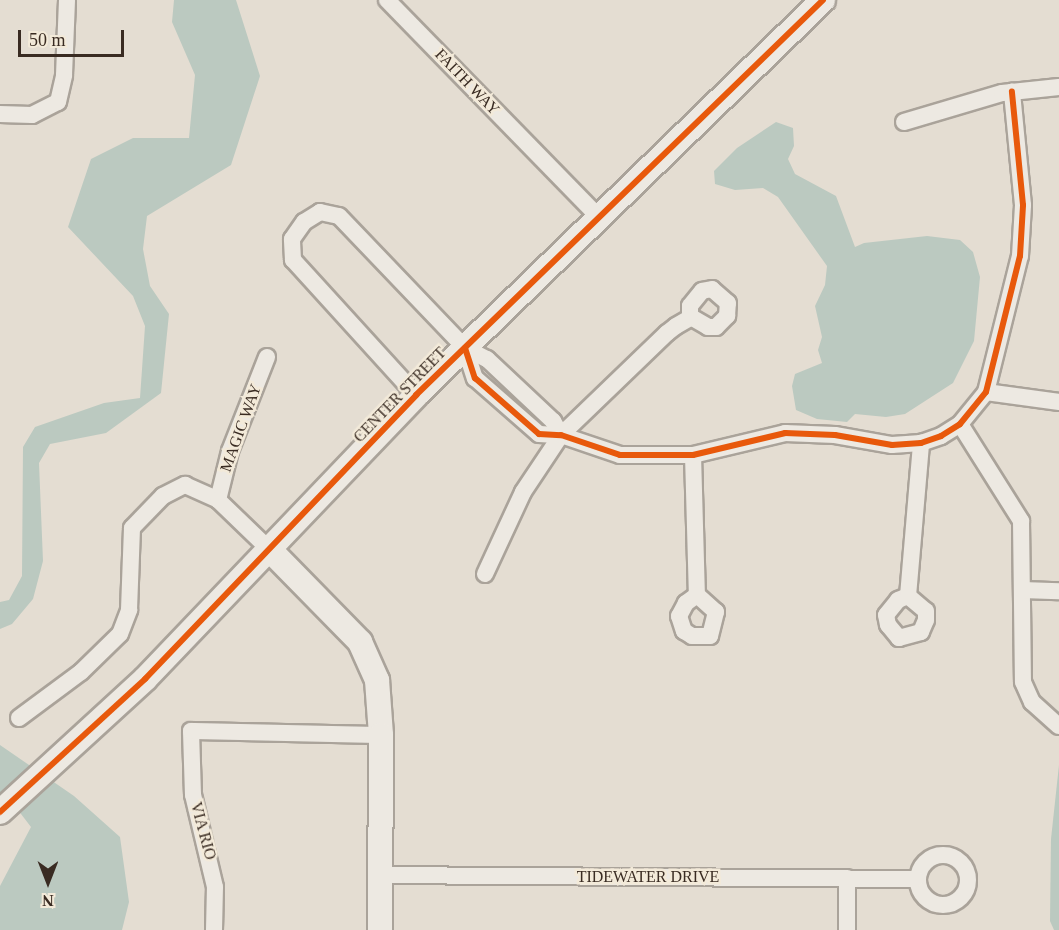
<!DOCTYPE html>
<html>
<head>
<meta charset="utf-8">
<style>
  body { margin:0 }
  #map { position:relative; width:1059px; height:930px; overflow:hidden; background:#e4ddd2; font-family:Georgia,serif }
  div>[style] { position:absolute }
  [style*='--x'] { left:calc(var(--x)*1px); top:calc(var(--y)*1px); width:calc(var(--w)*1px); rotate:calc(var(--a)*1deg) }
  .water>* { inset:0; background:#bbc9c0 }
  .roads { filter:drop-shadow(2px 0 #aaa39a) drop-shadow(-2px 0 #aaa39a) drop-shadow(0 2px #aaa39a) drop-shadow(0 -2px #aaa39a) }
  .street>* { height:16px; margin:-8px; padding:0 8px; transform-origin:8px; border-radius:8px; background:#ede9e2 }
  .street>.ring { margin:-8px; padding:0; box-sizing:content-box; background:none; border:16px solid #ede9e2; border-radius:50% }
  .secondary>* { height:24px; margin:-12px; padding:0 12px; transform-origin:12px; border-radius:12px; background:#ede9e2 }
  .cycleway>* { height:6px; margin:-3px; padding:0 3px; transform-origin:3px; border-radius:3px; background:#e8590c }
  span { translate:-50% -50%; white-space:nowrap; text-align:center; line-height:1.15; -webkit-text-stroke:5px #f3ead9; paint-order:stroke }
  .street-label { font-size:16px; color:#392b22 }
  .north { position:absolute; left:18px; top:852px; width:60px; height:60px; -webkit-text-stroke:4px #f3ead9; paint-order:stroke; rotate:180deg; font-size:16px; font-weight:700; line-height:24px; text-align:center; color:#392b22 }
  .north::after { content:''; display:block; margin:auto; width:21px; height:27px; background:#392b22; clip-path:polygon(50% 0,100% 100%,50% 72%,0 100%) }
  .scale { position:absolute; left:18px; top:30px; width:106px; height:27px; box-sizing:border-box; border:3px solid #392b22; border-top:0; padding-left:8px; font-size:18px; line-height:21px; white-space:nowrap; color:#392b22; -webkit-text-stroke:4px #f3ead9; paint-order:stroke }
</style>
</head>
<body>
<div id="map">
  <div class="water">
    <i style="clip-path:polygon(174px 0,236px 0,260px 76px,231px 165px,147px 216px,143px 249px,150px 286px,169px 314px,161px 393px,106px 433px,50px 444px,39px 463px,43px 561px,33px 599px,12px 624px,0 629px,0 602px,9px 600px,22px 576px,23px 447px,35px 427px,104px 403px,140px 398px,145px 326px,133px 296px,68px 227px,91px 159px,133px 138px,189px 138px,195px 75px,172px 22px)"></i>
    <i style="clip-path:polygon(776px 122px,793px 128px,794px 146px,788px 159px,795px 174px,836px 196px,855px 247px,864px 243px,927px 236px,960px 240px,973px 252px,980px 277px,974px 341px,953px 383px,905px 414px,886px 417px,855px 414px,847px 422px,817px 419px,796px 410px,792px 386px,795px 374px,822px 363px,818px 350px,822px 337px,815px 306px,825px 285px,827px 266px,778px 197px,763px 188px,735px 190px,715px 184px,714px 171px,737px 148px)"></i>
    <i style="clip-path:polygon(0 745px,74px 796px,120px 837px,129px 902px,122px 930px,0 930px,0 886px,31px 827px,8px 797px,0 795px)"></i>
    <i style="clip-path:polygon(1059px 765px,1059px 930px,1054px 930px,1050px 921px,1051px 839px)"></i>
  </div>
  <div class="roads">
    <div class="street">
      <i style="--x:387;--y:0;--w:303;--a:45.7"></i>
      <i style="--x:0;--y:114;--w:32;--a:2"></i>
      <i style="--x:32;--y:115;--w:29;--a:-27"></i>
      <i style="--x:58;--y:102;--w:28;--a:-77"></i>
      <i style="--x:64;--y:75;--w:75;--a:-87.7"></i>
      <i style="--x:904;--y:122;--w:102;--a:-16.5"></i>
      <i style="--x:1002;--y:93;--w:57;--a:-6"></i>
      <i style="--x:465;--y:348;--w:32;--a:72"></i>
      <i style="--x:475;--y:378;--w:85;--a:41.2"></i>
      <i style="--x:539;--y:434;--w:22;--a:3"></i>
      <i style="--x:561;--y:435;--w:62;--a:18.7"></i>
      <i style="--x:620;--y:455;--w:73;--a:0"></i>
      <i style="--x:693;--y:455;--w:95;--a:-13.4"></i>
      <i style="--x:785;--y:433;--w:50;--a:2.3"></i>
      <i style="--x:835;--y:435;--w:58;--a:10"></i>
      <i style="--x:892;--y:445;--w:29;--a:-4"></i>
      <i style="--x:921;--y:443;--w:21;--a:-19"></i>
      <i style="--x:941;--y:436;--w:22;--a:-32"></i>
      <i style="--x:960;--y:424;--w:41;--a:-50.9"></i>
      <i style="--x:986;--y:392;--w:140;--a:-76"></i>
      <i style="--x:1020;--y:256;--w:51;--a:-86.6"></i>
      <i style="--x:1023;--y:205;--w:114;--a:-95.6"></i>
      <i style="--x:986;--y:392;--w:74;--a:7.8"></i>
      <i style="--x:416;--y:395;--w:183;--a:-132.3"></i>
      <i style="--x:293;--y:260;--w:21;--a:-93"></i>
      <i style="--x:292;--y:239;--w:21;--a:-55"></i>
      <i style="--x:304;--y:222;--w:19;--a:-32"></i>
      <i style="--x:320;--y:212;--w:19;--a:12"></i>
      <i style="--x:339;--y:216;--w:182;--a:46.3"></i>
      <i style="--x:465;--y:348;--w:25;--a:27"></i>
      <i style="--x:487;--y:359;--w:91;--a:43.2"></i>
      <i style="--x:553;--y:421;--w:16;--a:60"></i>
      <i style="--x:960;--y:424;--w:115;--a:57.8"></i>
      <i style="--x:1021;--y:521;--w:161;--a:89.3"></i>
      <i style="--x:1023;--y:682;--w:22;--a:66"></i>
      <i style="--x:1032;--y:702;--w:36;--a:42"></i>
      <i style="--x:693;--y:455;--w:140;--a:88.4"></i>
      <i style="--x:697;--y:595;--w:14;--a:144"></i>
      <i style="--x:686;--y:603;--w:15;--a:118"></i>
      <i style="--x:679;--y:616;--w:16;--a:72"></i>
      <i style="--x:684;--y:631;--w:9;--a:32"></i>
      <i style="--x:692;--y:636;--w:18;--a:0"></i>
      <i style="--x:710;--y:636;--w:25;--a:-76"></i>
      <i style="--x:716;--y:612;--w:25;--a:-138"></i>
      <i style="--x:218;--y:500;--w:50;--a:-76.2"></i>
      <i style="--x:230;--y:451;--w:101;--a:-68.5"></i>
      <i style="--x:485;--y:574;--w:90;--a:-65.1"></i>
      <i style="--x:523;--y:492;--w:69;--a:-56.3"></i>
      <i style="--x:561;--y:435;--w:147;--a:-43.9"></i>
      <i style="--x:667;--y:333;--w:11;--a:-38"></i>
      <i style="--x:676;--y:326;--w:16;--a:-30"></i>
      <i style="--x:690;--y:318;--w:1;--a:-45"></i>
      <i style="--x:691;--y:317;--w:20;--a:30"></i>
      <i style="--x:708;--y:327;--w:8;--a:0"></i>
      <i style="--x:716;--y:327;--w:16;--a:-45"></i>
      <i style="--x:727;--y:316;--w:13;--a:-86"></i>
      <i style="--x:728;--y:303;--w:21;--a:-139"></i>
      <i style="--x:712;--y:289;--w:10;--a:169"></i>
      <i style="--x:702;--y:291;--w:19;--a:129"></i>
      <i style="--x:690;--y:306;--w:12;--a:90"></i>
      <i style="--x:1022;--y:590;--w:37;--a:2"></i>
      <i style="--x:908;--y:596;--w:23;--a:40"></i>
      <i style="--x:926;--y:611;--w:9;--a:90"></i>
      <i style="--x:926;--y:620;--w:13;--a:113"></i>
      <i style="--x:921;--y:632;--w:23;--a:165"></i>
      <i style="--x:899;--y:638;--w:17;--a:-130"></i>
      <i style="--x:888;--y:625;--w:10;--a:-101"></i>
      <i style="--x:886;--y:615;--w:19;--a:-51"></i>
      <i style="--x:898;--y:600;--w:11;--a:-22"></i>
      <i style="--x:908;--y:596;--w:154;--a:-85.1"></i>
      <i style="--x:19;--y:718;--w:77;--a:-36.6"></i>
      <i style="--x:81;--y:672;--w:54;--a:-44.3"></i>
      <i style="--x:120;--y:634;--w:26;--a:-69"></i>
      <i style="--x:129;--y:610;--w:82;--a:-87.9"></i>
      <i style="--x:132;--y:528;--w:45;--a:-45.9"></i>
      <i style="--x:163;--y:496;--w:25;--a:-27"></i>
      <i style="--x:185;--y:485;--w:36;--a:24"></i>
      <i style="--x:218;--y:500;--w:72;--a:43.9"></i>
      <i class="ring" style="left:918px;top:855px;width:34px;height:34px"></i>
      <i style="--x:380;--y:875;--w:536;--a:0.43"></i>
      <i style="--x:847;--y:878;--w:52;--a:90"></i>
      <i style="--x:214;--y:930;--w:43;--a:-88.7"></i>
      <i style="--x:215;--y:887;--w:95;--a:-103.4"></i>
      <i style="--x:193;--y:795;--w:64;--a:-91.8"></i>
      <i style="--x:191;--y:731;--w:190;--a:1.2"></i>
    </div>
    <div class="secondary">
      <i style="--x:270;--y:550;--w:129;--a:45.6"></i>
      <i style="--x:360;--y:642;--w:42;--a:65.9"></i>
      <i style="--x:377;--y:680;--w:55;--a:85.8"></i>
      <i style="--x:381;--y:735;--w:195;--a:90.3"></i>
      <i style="--x:0;--y:812;--w:197;--a:-42.5"></i>
      <i style="--x:145;--y:679;--w:393;--a:-46.3"></i>
      <i style="--x:416;--y:395;--w:567;--a:-44.14"></i>
    </div>
  </div>
  <div class="cycleway">
    <i style="--x:465;--y:348;--w:32;--a:72"></i>
    <i style="--x:475;--y:378;--w:85;--a:41.2"></i>
    <i style="--x:539;--y:434;--w:22;--a:3"></i>
    <i style="--x:561;--y:435;--w:62;--a:18.7"></i>
    <i style="--x:620;--y:455;--w:73;--a:0"></i>
    <i style="--x:693;--y:455;--w:95;--a:-13.4"></i>
    <i style="--x:785;--y:433;--w:50;--a:2.3"></i>
    <i style="--x:835;--y:435;--w:58;--a:10"></i>
    <i style="--x:892;--y:445;--w:29;--a:-4"></i>
    <i style="--x:921;--y:443;--w:21;--a:-19"></i>
    <i style="--x:941;--y:436;--w:22;--a:-32"></i>
    <i style="--x:960;--y:424;--w:41;--a:-50.9"></i>
    <i style="--x:986;--y:392;--w:140;--a:-76"></i>
    <i style="--x:1020;--y:256;--w:51;--a:-86.6"></i>
    <i style="--x:1023;--y:205;--w:114;--a:-95.6"></i>
    <i style="--x:0;--y:812;--w:197;--a:-42.5"></i>
    <i style="--x:145;--y:679;--w:393;--a:-46.3"></i>
    <i style="--x:416;--y:395;--w:567;--a:-44.14"></i>
  </div>
  <div class="street-label">
    <span style="left:467px;top:82px;rotate:46deg">FAITH WAY</span>
    <span style="left:400px;top:395px;rotate:-46deg">CENTER STREET</span>
    <span style="left:241px;top:428px;rotate:-70deg">MAGIC WAY</span>
    <span style="left:203px;top:831px;rotate:75deg">VIA RIO</span>
    <span style="left:648px;top:877px">TIDEWATER DRIVE</span>
  </div>
  <div class="north">N</div>
  <div class="scale">50 m</div>
</div>
</body>
</html>
